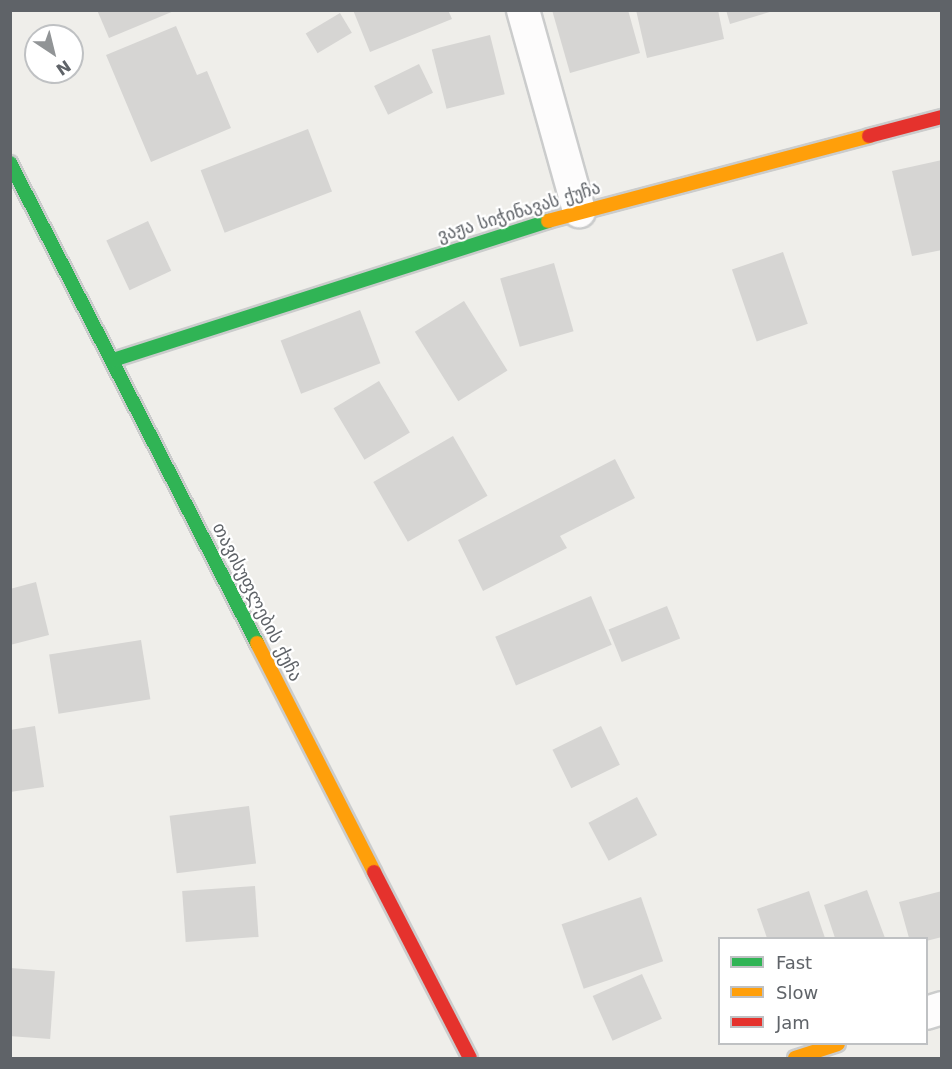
<!DOCTYPE html>
<html>
<head>
<meta charset="utf-8">
<style>
  body { margin:0 }
  #map { position:relative; width:952px; height:1069px; overflow:hidden; background:#efeeea; font-family:"DejaVu Sans","Noto Sans Georgian",sans-serif }
  div>[style] { position:absolute }
  [style*='--x'] { left:calc(var(--x)*1px); top:calc(var(--y)*1px); width:calc(var(--w)*1px); rotate:calc(var(--a)*1deg) }
  .building>* { inset:0; background:#d6d5d3; transform-origin:0 0 }
  .roads { filter:drop-shadow(2px 0 #cbcccc) drop-shadow(-2px 0 #cbcccc) drop-shadow(0 2px #cbcccc) drop-shadow(0 -2px #cbcccc) }
  .street>* { height:32px; margin:-16px; padding:0 16px; transform-origin:16px; border-radius:16px; background:#fdfcfc }
  .fast>* { height:14px; margin:-7px; padding:0 7px; transform-origin:7px; border-radius:7px; background:#30b455 }
  .slow>* { height:14px; margin:-7px; padding:0 7px; transform-origin:7px; border-radius:7px; background:#ff9f0a }
  .jam>* { height:14px; margin:-7px; padding:0 7px; transform-origin:7px; border-radius:7px; background:#e5322d }
  span { translate:-50% -50%; white-space:nowrap; text-align:center; line-height:1.15; -webkit-text-stroke:4.5px #fff; paint-order:stroke }
  .street-label { font-size:18px; color:#5f6368 }
  .frame { position:absolute; inset:0; border:12px solid #5f6368; pointer-events:none }
  .legend { position:absolute; left:718px; top:937px; width:210px; height:108px; box-sizing:border-box; background:#fff; border:2px solid #bfc1c3; margin:0; padding:8px 10px; list-style:none; font-size:18px; color:#5f6368 }
  .legend li { display:flex; align-items:center; gap:12px; height:30px }
  .legend b { width:30px; border:2px solid #bfc1c3 }
  .north { position:absolute; left:24px; top:24px; width:60px; height:60px; box-sizing:border-box; background:#fff; border:2px solid #bfc1c3; border-radius:50%; rotate:145deg; font-size:16px; font-weight:700; line-height:24px; text-align:center; color:#5f6368 }
  .north::after { content:''; display:block; margin:auto; width:21px; height:27px; background:#919496; clip-path:polygon(50% 0,100% 100%,50% 72%,0 100%) }
</style>
</head>
<body>
<div id="map">
  <div class="building">
    <i style="clip-path:polygon(97px 10px,174px 10px,174px 11px,109px 38px)"></i>
    <i style="clip-path:polygon(353px 10px,448px 10px,452px 19px,370px 52px)"></i>
    <i style="clip-path:polygon(552px 10px,628px 10px,640px 53px,570px 73px)"></i>
    <i style="clip-path:polygon(636px 10px,718px 10px,724px 39px,647px 58px)"></i>
    <i style="clip-path:polygon(726px 10px,773px 10px,773px 11px,730px 24px)"></i>
    <i style="left:340px;top:13px;width:23px;height:40px;rotate:59deg"></i>
    <i style="clip-path:polygon(176px 26px,197px 75px,207px 71px,231px 128px,151px 162px,106px 55px)"></i>
    <i style="left:490px;top:35px;width:61px;height:60px;rotate:76deg"></i>
    <i style="left:419px;top:64px;width:32px;height:50px;rotate:64deg"></i>
    <i style="left:308px;top:129px;width:67px;height:115px;rotate:69deg"></i>
    <i style="clip-path:polygon(942px 160px,942px 250px,912px 256px,892px 171px)"></i>
    <i style="left:148px;top:221px;width:55px;height:46px;rotate:65deg"></i>
    <i style="left:783px;top:252px;width:76px;height:54px;rotate:71deg"></i>
    <i style="left:554px;top:263px;width:71px;height:56px;rotate:74deg"></i>
    <i style="left:464px;top:301px;width:82px;height:58px;rotate:58deg"></i>
    <i style="left:360px;top:310px;width:57px;height:85px;rotate:69deg"></i>
    <i style="left:379px;top:381px;width:60px;height:53px;rotate:59deg"></i>
    <i style="left:453px;top:436px;width:69px;height:92px;rotate:60deg"></i>
    <i style="clip-path:polygon(615px 459px,635px 498px,560px 536px,567px 548px,483px 591px,458px 540px)"></i>
    <i style="clip-path:polygon(36px 582px,49px 635px,10px 645px,10px 589px)"></i>
    <i style="left:591px;top:596px;width:53px;height:104px;rotate:67deg"></i>
    <i style="left:667px;top:606px;width:35px;height:63px;rotate:68deg"></i>
    <i style="left:141px;top:640px;width:60px;height:93px;rotate:81deg"></i>
    <i style="clip-path:polygon(35px 726px,44px 787px,10px 792px,10px 730px)"></i>
    <i style="left:601px;top:726px;width:43px;height:54px;rotate:64deg"></i>
    <i style="left:637px;top:797px;width:43px;height:55px;rotate:62deg"></i>
    <i style="left:249px;top:806px;width:58px;height:80px;rotate:83deg"></i>
    <i style="left:255px;top:886px;width:51px;height:73px;rotate:86deg"></i>
    <i style="clip-path:polygon(867px 890px,885px 938px,835px 938px,824px 905px)"></i>
    <i style="clip-path:polygon(809px 891px,825px 938px,767px 938px,757px 909px)"></i>
    <i style="clip-path:polygon(942px 891px,942px 937px,926px 941px,926px 938px,909px 938px,899px 902px)"></i>
    <i style="left:641px;top:897px;width:68px;height:84px;rotate:71deg"></i>
    <i style="left:10px;top:968px;width:45px;height:68px;rotate:4deg"></i>
    <i style="left:642px;top:974px;width:49px;height:54px;rotate:66deg"></i>
  </div>
  <div class="roads">
    <div class="street">
      <i style="--x:523;--y:10;--w:209;--a:74.4"></i>
      <i style="--x:926;--y:1013;--w:17;--a:-17"></i>
    </div>
    <div class="fast">
      <i style="--x:10;--y:163;--w:540;--a:62.77"></i>
      <i style="--x:113;--y:360;--w:457;--a:-17.7"></i>
    </div>
    <div class="slow">
      <i style="--x:548;--y:221;--w:332;--a:-14.8"></i>
      <i style="--x:257;--y:643;--w:257;--a:62.9"></i>
      <i style="--x:795;--y:1058;--w:45;--a:-18"></i>
    </div>
    <div class="jam">
      <i style="--x:869;--y:136;--w:75;--a:-14.6"></i>
      <i style="--x:374;--y:872;--w:209;--a:62.7"></i>
    </div>
  </div>
  <div class="street-label">
    <span style="left:519px;top:212px;rotate:-17deg">ვაჟა სიჭინავას ქუჩა</span>
    <span style="left:257px;top:602px;rotate:63deg">თავისუფლების ქუჩა</span>
  </div>
  <div class="frame"></div>
  <ul class="legend">
  <li><b style="height:8px;background:#30b455"></b>Fast</li>
  <li><b style="height:8px;background:#ff9f0a"></b>Slow</li>
  <li><b style="height:8px;background:#e5322d"></b>Jam</li>
  </ul>
  <div class="north">N</div>
</div>
</body>
</html>
